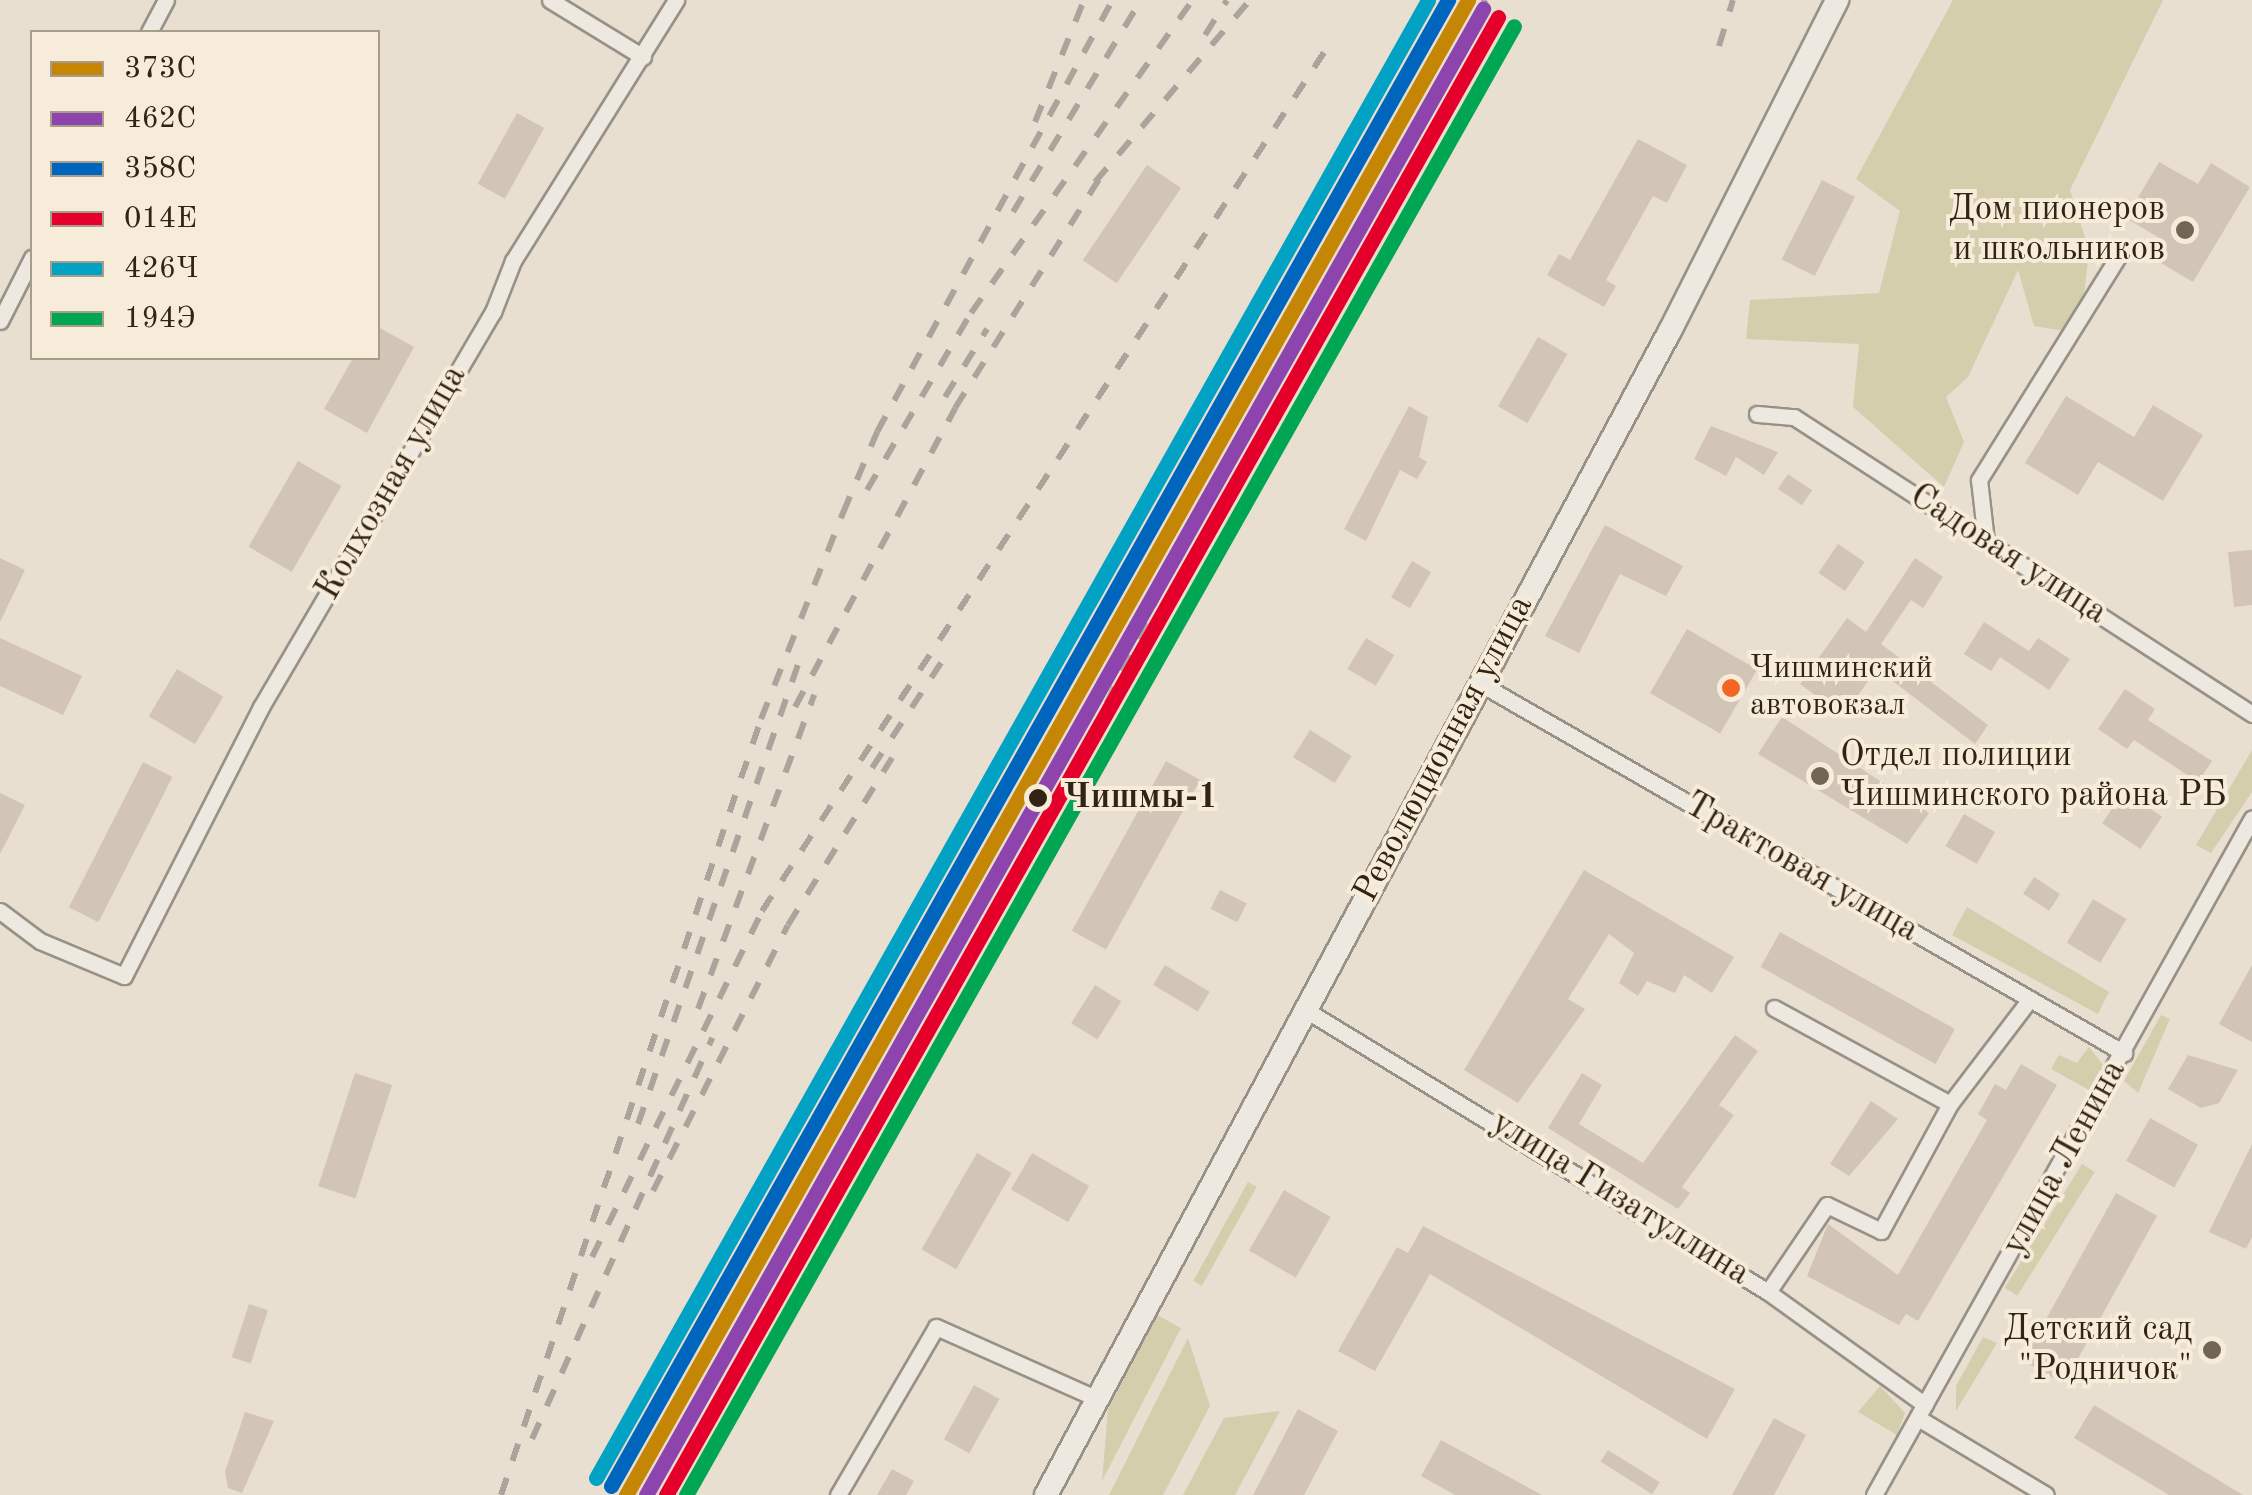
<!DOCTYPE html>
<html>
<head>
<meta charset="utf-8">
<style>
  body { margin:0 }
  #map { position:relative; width:2252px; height:1495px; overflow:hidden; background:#e8dfd0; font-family:"Old Standard TT",serif }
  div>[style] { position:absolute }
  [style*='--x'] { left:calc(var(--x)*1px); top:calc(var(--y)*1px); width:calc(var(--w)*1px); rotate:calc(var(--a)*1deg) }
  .green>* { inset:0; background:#d4cead; transform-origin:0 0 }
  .building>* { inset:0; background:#d3c4b8; transform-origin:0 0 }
  .roads { filter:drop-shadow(2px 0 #989187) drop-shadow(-2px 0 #989187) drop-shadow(0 2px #989187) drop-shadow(0 -2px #989187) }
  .street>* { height:15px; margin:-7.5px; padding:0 7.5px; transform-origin:7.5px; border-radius:7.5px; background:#ede8e0 }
  .secondary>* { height:22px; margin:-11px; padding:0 11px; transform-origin:11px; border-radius:11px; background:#ede8e0 }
  .rail>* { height:6px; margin-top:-3px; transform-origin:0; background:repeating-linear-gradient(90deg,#aaa49d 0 18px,transparent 0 36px) }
  .rail-1>* { height:15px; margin:-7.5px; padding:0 7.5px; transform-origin:7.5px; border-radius:7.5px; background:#c68605 }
  .rail-2>* { height:15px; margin:-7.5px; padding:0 7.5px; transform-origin:7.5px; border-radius:7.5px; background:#8e44ad }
  .rail-3>* { height:15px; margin:-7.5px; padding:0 7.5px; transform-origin:7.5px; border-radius:7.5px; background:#0065bd }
  .rail-4>* { height:15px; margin:-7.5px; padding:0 7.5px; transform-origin:7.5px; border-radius:7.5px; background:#e4002b }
  .rail-5>* { height:15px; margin:-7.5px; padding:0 7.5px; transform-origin:7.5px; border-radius:7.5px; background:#02a2c5 }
  .rail-6>* { height:15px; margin:-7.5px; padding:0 7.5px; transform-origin:7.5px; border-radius:7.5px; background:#00a651 }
  .dots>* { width:28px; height:28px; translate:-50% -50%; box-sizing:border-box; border:5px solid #f7ecda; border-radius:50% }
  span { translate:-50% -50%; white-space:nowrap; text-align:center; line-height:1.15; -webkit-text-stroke:8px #f7ecda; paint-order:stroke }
  .bus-label { font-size:32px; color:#312415 }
  .left { translate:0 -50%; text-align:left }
  .poi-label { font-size:35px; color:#312415 }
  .right { translate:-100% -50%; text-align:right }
  .street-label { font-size:35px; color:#312415 }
  .stop-label { font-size:35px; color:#312415; font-weight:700 }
  .legend { position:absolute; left:30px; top:30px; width:350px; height:330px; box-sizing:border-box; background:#f7ecda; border:2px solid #a89c8b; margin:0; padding:12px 18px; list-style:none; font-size:30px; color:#312415 }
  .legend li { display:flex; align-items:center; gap:20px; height:50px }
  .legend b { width:50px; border:2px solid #a89c8b }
</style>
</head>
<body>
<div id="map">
  <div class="green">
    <i style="clip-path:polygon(1953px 0,2163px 0,2070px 190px,2089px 250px,2083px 306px,2065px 331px,2034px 326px,2018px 270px,1968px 377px,1946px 397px,1964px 442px,1944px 487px,1853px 407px,1859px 344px,1746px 339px,1750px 300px,1879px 293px,1900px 211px,1856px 179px)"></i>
    <i style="clip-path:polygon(2252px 750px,2252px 792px,2211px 853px,2196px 845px)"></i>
    <i style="clip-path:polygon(1967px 907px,2109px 992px,2098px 1014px,1952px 935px)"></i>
    <i style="clip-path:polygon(2161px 1015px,2170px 1019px,2138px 1093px,2124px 1081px)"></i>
    <i style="clip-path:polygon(2089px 1047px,2104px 1066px,2091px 1091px,2051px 1069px,2059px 1055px,2077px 1063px)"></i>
    <i style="left:2082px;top:1164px;width:15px;height:146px;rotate:32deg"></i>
    <i style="left:1248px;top:1182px;width:10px;height:113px;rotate:29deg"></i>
    <i style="clip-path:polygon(1157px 1315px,1181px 1328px,1102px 1481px,1108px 1409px)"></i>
    <i style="clip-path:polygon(1983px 1337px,1997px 1343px,1956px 1411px,1956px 1386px)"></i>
    <i style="clip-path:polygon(1188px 1338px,1210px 1406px,1163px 1495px,1109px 1495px)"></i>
    <i style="clip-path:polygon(1880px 1386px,1905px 1413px,1897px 1435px,1858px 1412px)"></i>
    <i style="clip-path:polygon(1280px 1411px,1235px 1495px,1183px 1495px,1224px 1418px)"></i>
  </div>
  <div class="building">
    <i style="left:517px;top:113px;width:31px;height:81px;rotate:29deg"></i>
    <i style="clip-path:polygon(1638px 139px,1687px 165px,1667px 203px,1653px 196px,1606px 280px,1616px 286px,1604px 307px,1547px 275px,1559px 254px,1570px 260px)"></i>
    <i style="clip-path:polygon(2159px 162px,2198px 184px,2211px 163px,2250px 187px,2193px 282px,2156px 260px,2166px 242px,2126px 218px)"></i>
    <i style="left:1147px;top:165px;width:41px;height:115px;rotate:34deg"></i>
    <i style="left:1822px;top:180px;width:37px;height:89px;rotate:27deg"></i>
    <i style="clip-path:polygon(378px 327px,414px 347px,367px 433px,324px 409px,353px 358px,378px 358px)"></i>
    <i style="left:1538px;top:337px;width:34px;height:80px;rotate:30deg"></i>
    <i style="clip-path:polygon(2066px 396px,2134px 437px,2153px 405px,2203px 435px,2163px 501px,2098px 462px,2078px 495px,2025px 463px)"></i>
    <i style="clip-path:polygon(1409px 406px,1428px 417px,1419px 457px,1427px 462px,1417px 479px,1400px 470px,1366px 541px,1344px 529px)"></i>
    <i style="clip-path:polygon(1711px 426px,1778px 452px,1764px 475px,1736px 457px,1726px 476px,1694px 459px)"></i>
    <i style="left:298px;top:461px;width:50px;height:99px;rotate:30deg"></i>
    <i style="left:1788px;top:474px;width:29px;height:18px;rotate:34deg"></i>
    <i style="clip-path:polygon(1605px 525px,1683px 566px,1666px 596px,1620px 574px,1579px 653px,1545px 636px)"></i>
    <i style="left:1838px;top:544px;width:32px;height:35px;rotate:34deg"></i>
    <i style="clip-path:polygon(2252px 550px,2252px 605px,2234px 607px,2228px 552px)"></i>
    <i style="clip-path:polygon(0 558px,25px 570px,0 622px)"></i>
    <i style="clip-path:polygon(1915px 558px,1943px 577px,1923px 608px,1911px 600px,1881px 644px,1988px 725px,1975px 744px,1877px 669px,1843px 716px,1800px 684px,1847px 618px,1866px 632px)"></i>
    <i style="left:1412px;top:561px;width:22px;height:42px;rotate:30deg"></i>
    <i style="clip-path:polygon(1984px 622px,2029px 651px,2038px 638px,2070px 659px,2049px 690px,2000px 657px,1991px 671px,1964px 654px)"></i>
    <i style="left:1687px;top:629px;width:81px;height:74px;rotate:30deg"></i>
    <i style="clip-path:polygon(0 638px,82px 676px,63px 715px,0 686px)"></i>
    <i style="left:1366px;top:638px;width:33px;height:36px;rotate:31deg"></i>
    <i style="left:177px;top:669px;width:54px;height:55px;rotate:31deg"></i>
    <i style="clip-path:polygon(2125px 689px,2155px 709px,2148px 720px,2212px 761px,2198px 782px,2134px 740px,2127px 749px,2098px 729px)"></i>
    <i style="clip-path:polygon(1782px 717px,1929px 813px,1907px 844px,1758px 754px)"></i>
    <i style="left:1310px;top:730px;width:49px;height:32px;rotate:32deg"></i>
    <i style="left:1166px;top:761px;width:39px;height:194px;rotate:29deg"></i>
    <i style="left:143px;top:762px;width:33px;height:163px;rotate:27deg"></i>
    <i style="left:2124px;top:791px;width:46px;height:39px;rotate:34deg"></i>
    <i style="clip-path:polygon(0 793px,25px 805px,0 854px)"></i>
    <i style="left:1964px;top:814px;width:36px;height:37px;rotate:30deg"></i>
    <i style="clip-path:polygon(1584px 870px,1734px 957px,1712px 993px,1684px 975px,1675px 993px,1647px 981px,1638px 996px,1619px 983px,1634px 953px,1609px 934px,1568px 999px,1585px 1009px,1518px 1103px,1464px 1070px)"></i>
    <i style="left:2034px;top:877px;width:31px;height:20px;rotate:33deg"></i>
    <i style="left:1220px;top:890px;width:30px;height:21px;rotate:27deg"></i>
    <i style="left:2093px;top:899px;width:39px;height:51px;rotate:31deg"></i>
    <i style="left:1780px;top:932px;width:200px;height:40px;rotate:29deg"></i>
    <i style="left:1165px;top:965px;width:52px;height:23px;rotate:31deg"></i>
    <i style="clip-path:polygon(2252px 965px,2252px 1042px,2219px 1024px)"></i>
    <i style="left:1095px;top:985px;width:31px;height:45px;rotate:32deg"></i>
    <i style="clip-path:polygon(1735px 1035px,1758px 1051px,1719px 1105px,1734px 1115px,1682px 1187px,1690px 1193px,1678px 1209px,1548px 1128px,1582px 1073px,1602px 1085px,1579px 1124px,1643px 1163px)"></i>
    <i style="clip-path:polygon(2188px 1055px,2238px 1070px,2219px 1103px,2201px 1108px,2168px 1089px)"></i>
    <i style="clip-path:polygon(2021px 1064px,2057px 1085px,1918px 1321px,1906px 1314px,1899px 1325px,1807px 1276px,1828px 1224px,1898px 1275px,1987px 1120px,1978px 1114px,1995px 1084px,2006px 1090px)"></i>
    <i style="left:355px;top:1073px;width:39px;height:119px;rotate:18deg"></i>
    <i style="clip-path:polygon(1871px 1101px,1898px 1119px,1849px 1176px,1830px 1164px)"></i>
    <i style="left:2150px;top:1118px;width:55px;height:49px;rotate:29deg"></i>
    <i style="clip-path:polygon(2252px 1144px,2252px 1237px,2246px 1249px,2209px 1232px)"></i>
    <i style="left:977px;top:1153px;width:40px;height:111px;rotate:30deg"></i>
    <i style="left:1032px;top:1153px;width:66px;height:42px;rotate:30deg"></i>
    <i style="left:1284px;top:1190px;width:54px;height:70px;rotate:30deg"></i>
    <i style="left:2116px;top:1193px;width:47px;height:192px;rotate:29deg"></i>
    <i style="clip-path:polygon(1423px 1226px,1735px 1389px,1707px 1439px,1430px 1274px,1375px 1371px,1338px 1351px,1397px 1247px,1408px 1253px)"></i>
    <i style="left:249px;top:1304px;width:20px;height:56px;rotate:18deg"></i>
    <i style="left:974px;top:1385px;width:29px;height:62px;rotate:29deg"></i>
    <i style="clip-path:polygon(2094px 1405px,2243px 1495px,2169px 1495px,2074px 1438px)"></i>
    <i style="clip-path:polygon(1298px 1409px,1338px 1431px,1304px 1495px,1253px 1495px)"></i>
    <i style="clip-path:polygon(245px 1412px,274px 1421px,242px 1493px,228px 1488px,225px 1472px)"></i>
    <i style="clip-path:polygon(1774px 1418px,1806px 1435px,1774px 1495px,1732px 1495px)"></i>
    <i style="clip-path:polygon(1441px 1440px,1542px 1495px,1455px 1495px,1421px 1476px)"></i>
    <i style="left:1608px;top:1450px;width:61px;height:14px;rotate:32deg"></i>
    <i style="clip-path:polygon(892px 1469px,914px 1481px,906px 1495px,877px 1495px)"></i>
  </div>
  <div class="roads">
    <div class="street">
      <i style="--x:550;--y:0;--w:109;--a:31.5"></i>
      <i style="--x:149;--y:32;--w:36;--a:-62"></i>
      <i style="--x:0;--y:321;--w:71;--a:-63.1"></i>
      <i style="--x:1757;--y:414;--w:37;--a:5"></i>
      <i style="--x:1794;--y:417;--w:546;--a:32.96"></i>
      <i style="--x:1986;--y:541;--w:61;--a:-96.5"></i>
      <i style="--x:1979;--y:480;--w:265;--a:-58.1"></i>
      <i style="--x:1479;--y:683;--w:744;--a:29.84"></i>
      <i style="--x:0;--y:911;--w:50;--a:36.9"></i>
      <i style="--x:40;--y:941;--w:91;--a:22.6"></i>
      <i style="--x:124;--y:976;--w:302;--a:-63"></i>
      <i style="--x:261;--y:707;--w:458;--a:-59.6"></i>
      <i style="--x:493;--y:312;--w:55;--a:-68.6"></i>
      <i style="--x:513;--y:261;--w:308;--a:-58"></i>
      <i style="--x:1774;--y:1008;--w:200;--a:28.6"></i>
      <i style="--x:1304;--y:1009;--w:543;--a:31.38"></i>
      <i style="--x:1768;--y:1292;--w:193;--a:35.7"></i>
      <i style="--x:1768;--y:1292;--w:105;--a:-55.9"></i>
      <i style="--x:1827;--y:1205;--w:60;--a:25.7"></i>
      <i style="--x:1881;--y:1231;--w:145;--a:-61.5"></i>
      <i style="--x:1950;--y:1104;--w:132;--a:-52.7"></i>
      <i style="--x:1918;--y:1418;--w:149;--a:31"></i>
      <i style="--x:838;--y:1495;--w:194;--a:-59.7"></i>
      <i style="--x:936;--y:1327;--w:172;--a:24"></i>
      <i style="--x:1874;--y:1495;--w:775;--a:-60.82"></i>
    </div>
    <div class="secondary">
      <i style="--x:1046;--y:1495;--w:1321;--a:-61.81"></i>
      <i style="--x:1670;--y:331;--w:371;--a:-63.2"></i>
    </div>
  </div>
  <div class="rail">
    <i style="--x:1205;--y:35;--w:41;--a:-57.8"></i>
    <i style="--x:1719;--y:46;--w:48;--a:-73.1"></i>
    <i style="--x:1035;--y:122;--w:131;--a:-68.1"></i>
    <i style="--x:1095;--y:182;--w:239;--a:-49.6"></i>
    <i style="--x:1013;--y:212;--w:248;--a:-58.9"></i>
    <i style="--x:945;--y:397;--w:80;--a:-58.3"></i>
    <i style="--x:867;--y:490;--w:205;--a:-59.6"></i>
    <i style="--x:971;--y:313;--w:384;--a:-54.7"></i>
    <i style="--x:795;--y:707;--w:339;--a:-61.8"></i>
    <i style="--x:955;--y:408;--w:281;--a:-57.8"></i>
    <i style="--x:1091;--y:736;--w:280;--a:-64.4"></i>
    <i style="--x:1212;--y:484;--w:556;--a:-60.57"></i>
    <i style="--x:872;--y:768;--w:126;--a:-56.7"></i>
    <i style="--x:698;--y:1009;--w:335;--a:-69.7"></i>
    <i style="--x:638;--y:1124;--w:490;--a:-70.8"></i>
    <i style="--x:653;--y:1191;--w:298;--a:-63.1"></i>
    <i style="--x:788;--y:925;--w:197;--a:-58.1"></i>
    <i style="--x:592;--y:1257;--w:386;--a:-63.8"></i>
    <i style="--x:762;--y:911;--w:1028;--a:-56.79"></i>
    <i style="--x:532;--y:1439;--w:440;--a:-65.8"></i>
    <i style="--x:501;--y:1495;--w:818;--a:-71.48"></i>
    <i style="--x:761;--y:719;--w:222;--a:-68.3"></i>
    <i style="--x:843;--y:513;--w:88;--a:-67.2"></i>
    <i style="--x:877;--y:432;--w:492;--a:-61.4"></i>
  </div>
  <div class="rail-1">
    <i style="--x:626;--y:1495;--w:1716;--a:-60.61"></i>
  </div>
  <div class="rail-2">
    <i style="--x:646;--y:1495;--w:1706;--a:-60.61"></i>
  </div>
  <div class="rail-3">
    <i style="--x:611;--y:1486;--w:1706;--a:-60.61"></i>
  </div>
  <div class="rail-4">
    <i style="--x:666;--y:1495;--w:1696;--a:-60.62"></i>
  </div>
  <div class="rail-5">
    <i style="--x:596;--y:1478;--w:1696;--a:-60.62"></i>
  </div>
  <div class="rail-6">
    <i style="--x:686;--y:1495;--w:1686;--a:-60.59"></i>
  </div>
  <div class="dots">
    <i style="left:2185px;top:230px;background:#716556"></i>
    <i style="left:1731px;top:688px;background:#f26522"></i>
    <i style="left:1820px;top:776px;background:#716556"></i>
    <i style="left:1038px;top:798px;background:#312415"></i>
    <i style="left:2212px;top:1350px;background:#716556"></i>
  </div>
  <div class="bus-label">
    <span class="left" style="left:1750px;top:688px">Чишминский<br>автовокзал</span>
  </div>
  <div class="poi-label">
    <span class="right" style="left:2165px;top:230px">Дом пионеров<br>и школьников</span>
    <span class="left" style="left:1840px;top:776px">Отдел полиции<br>Чишминского района РБ</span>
    <span class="right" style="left:2192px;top:1350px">Детский сад<br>"Родничок"</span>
  </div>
  <div class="street-label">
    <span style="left:392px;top:483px;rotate:-60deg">Колхозная улица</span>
    <span style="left:2008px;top:555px;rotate:33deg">Садовая улица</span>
    <span style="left:1444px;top:749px;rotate:-62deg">Революционная улица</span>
    <span style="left:1801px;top:868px;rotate:30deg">Трактовая улица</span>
    <span style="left:2065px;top:1158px;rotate:-61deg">улица Ленина</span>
    <span style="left:1620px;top:1199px;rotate:32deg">улица Гизатуллина</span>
  </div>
  <div class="stop-label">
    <span class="left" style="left:1063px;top:798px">Чишмы-1</span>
  </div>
  <ul class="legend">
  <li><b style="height:12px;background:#c68605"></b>373C</li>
  <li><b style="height:12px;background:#8e44ad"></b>462С</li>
  <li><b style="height:12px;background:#0065bd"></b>358С</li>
  <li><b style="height:12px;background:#e4002b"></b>014Е</li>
  <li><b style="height:12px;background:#02a2c5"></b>426Ч</li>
  <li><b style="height:12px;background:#00a651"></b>194Э</li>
  </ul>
</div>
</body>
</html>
